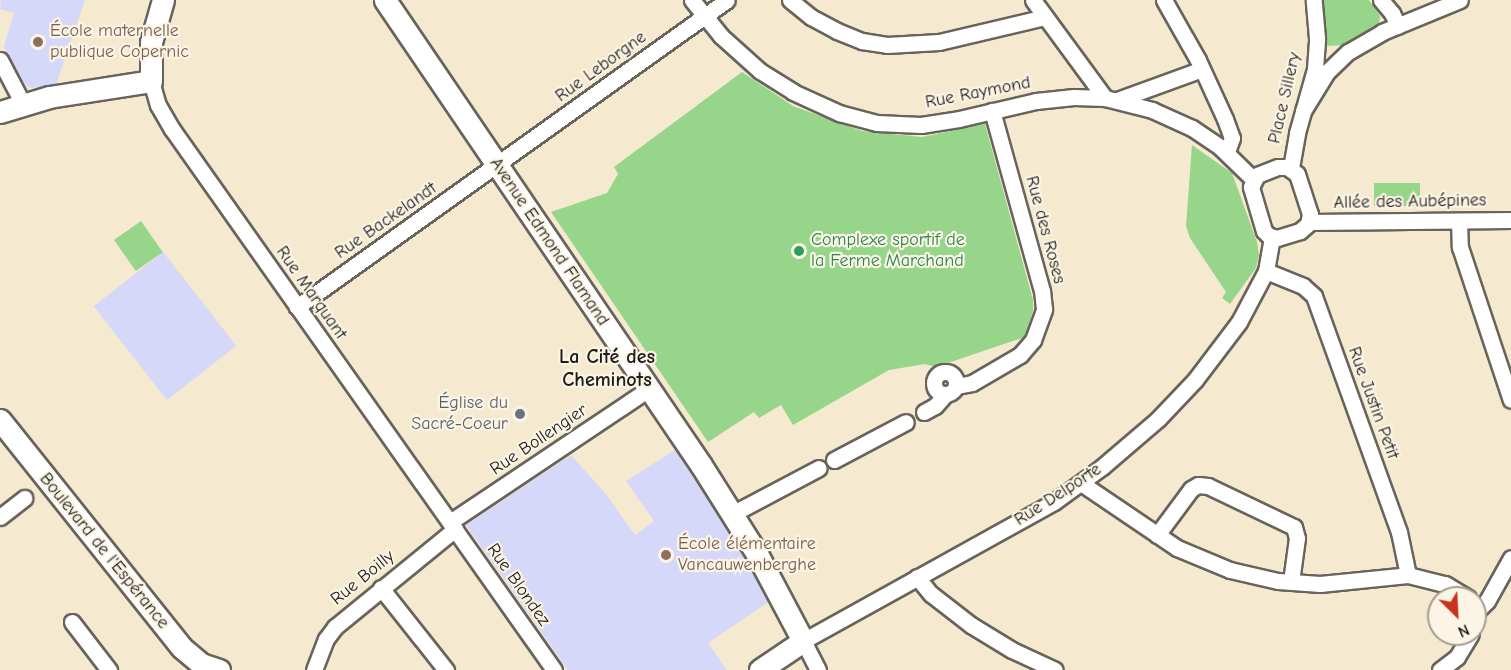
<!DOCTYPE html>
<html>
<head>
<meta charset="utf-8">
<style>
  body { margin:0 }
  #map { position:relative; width:1511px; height:670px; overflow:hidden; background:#f5e9cf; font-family:"Comic Neue",sans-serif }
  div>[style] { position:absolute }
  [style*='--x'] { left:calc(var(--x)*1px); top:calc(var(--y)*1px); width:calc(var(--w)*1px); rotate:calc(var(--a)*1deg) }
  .built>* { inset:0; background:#d5d8f9; transform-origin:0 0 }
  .green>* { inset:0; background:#97d58b; transform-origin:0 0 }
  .roads { filter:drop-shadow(2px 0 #68645b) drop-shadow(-2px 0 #68645b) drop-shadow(0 2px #68645b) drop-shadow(0 -2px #68645b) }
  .street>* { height:15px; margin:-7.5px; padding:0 7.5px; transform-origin:7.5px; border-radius:7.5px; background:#fff }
  .street>.ring { margin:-7.5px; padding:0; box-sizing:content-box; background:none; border:15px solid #fff; border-radius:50% }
  .secondary>* { height:21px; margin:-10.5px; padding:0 10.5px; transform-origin:10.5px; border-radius:10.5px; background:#fff }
  .dots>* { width:16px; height:16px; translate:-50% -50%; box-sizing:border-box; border:3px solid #fcf5e5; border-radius:50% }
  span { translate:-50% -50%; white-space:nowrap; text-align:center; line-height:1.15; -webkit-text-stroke:4.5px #fcf5e5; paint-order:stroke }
  .education-label { font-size:18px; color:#785e54 }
  .left { translate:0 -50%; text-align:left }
  .street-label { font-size:18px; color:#1c1c1c }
  .leisure-label { font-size:18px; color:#27864d }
  .worship-label { font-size:18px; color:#5b616d }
  .right { translate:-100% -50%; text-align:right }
  .neighbourhood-label { font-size:20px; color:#1c1c1c; font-weight:700 }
  .north { position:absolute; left:1427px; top:586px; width:60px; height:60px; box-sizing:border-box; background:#fcf5e5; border:2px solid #a29e95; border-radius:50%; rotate:156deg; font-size:16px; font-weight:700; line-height:24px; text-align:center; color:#1c1c1c }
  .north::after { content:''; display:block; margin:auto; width:21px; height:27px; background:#c8321e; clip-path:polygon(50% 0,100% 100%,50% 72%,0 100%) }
</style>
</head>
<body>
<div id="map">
  <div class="built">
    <i style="clip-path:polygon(1px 0,85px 0,56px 85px,30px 88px,20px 80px,4px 46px,14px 13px,0 9px)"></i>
    <i style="left:163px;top:252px;width:119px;height:88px;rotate:52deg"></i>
    <i style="clip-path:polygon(675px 450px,715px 509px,770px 601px,708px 643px,727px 670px,568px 670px,466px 525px,571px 455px,606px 494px,635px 535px,654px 521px,626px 481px)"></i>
  </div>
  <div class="green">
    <i style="clip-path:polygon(1323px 0,1369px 0,1380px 16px,1379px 25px,1347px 45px,1326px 46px)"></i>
    <i style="clip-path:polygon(742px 72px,793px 106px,862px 131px,922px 137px,985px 124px,1033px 300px,1033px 311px,1025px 337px,936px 367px,925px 364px,889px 370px,793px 425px,781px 405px,759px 418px,754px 412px,708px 442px,551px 212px,607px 193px,618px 174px,614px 167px)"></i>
    <i style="clip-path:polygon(1192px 145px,1232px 173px,1257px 242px,1259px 255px,1256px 268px,1230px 304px,1222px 298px,1226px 292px,1190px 238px,1186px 226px)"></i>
    <i style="left:1374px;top:183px;width:46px;height:23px"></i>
    <i style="left:141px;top:221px;width:38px;height:33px;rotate:55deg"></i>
  </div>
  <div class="roads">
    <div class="street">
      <i style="--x:692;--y:0;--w:46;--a:51.1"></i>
      <i style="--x:721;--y:36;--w:52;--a:41.9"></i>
      <i style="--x:760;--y:71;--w:39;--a:32"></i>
      <i style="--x:793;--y:92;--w:51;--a:24.5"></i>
      <i style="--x:839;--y:113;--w:39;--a:15"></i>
      <i style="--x:877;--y:123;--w:44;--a:2.6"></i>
      <i style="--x:921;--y:125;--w:38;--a:-9"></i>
      <i style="--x:959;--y:119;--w:79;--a:-13.2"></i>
      <i style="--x:1036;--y:101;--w:38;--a:-6"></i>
      <i style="--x:1074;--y:97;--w:31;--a:2"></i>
      <i style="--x:1105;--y:98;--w:49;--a:14.3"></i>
      <i style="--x:1152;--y:110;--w:44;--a:24.2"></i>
      <i style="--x:1192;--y:128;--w:34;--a:34"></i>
      <i style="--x:1220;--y:147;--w:46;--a:44.1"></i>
      <i style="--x:790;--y:0;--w:27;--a:39"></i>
      <i style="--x:811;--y:17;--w:30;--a:28"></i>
      <i style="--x:837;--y:31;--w:27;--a:22"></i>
      <i style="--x:862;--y:41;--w:25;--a:9"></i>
      <i style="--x:887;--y:45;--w:52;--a:-3.3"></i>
      <i style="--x:939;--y:42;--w:109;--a:-13.3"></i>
      <i style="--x:1033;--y:0;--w:122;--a:53.7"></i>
      <i style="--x:1164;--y:0;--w:69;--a:60.5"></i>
      <i style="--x:1198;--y:60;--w:65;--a:65.4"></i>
      <i style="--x:1225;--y:119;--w:20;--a:70"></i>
      <i style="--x:1232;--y:138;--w:15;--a:110"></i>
      <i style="--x:1381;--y:0;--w:17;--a:50"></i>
      <i style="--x:1392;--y:13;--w:14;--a:65"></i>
      <i style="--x:0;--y:60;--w:50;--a:62.4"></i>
      <i style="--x:151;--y:81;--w:25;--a:74"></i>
      <i style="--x:158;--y:105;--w:28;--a:60"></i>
      <i style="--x:172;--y:129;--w:662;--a:54.77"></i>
      <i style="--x:1117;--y:100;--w:90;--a:-20"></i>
      <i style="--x:1303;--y:111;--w:46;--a:-58.4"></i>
      <i style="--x:1327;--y:72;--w:29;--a:-44"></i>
      <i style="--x:1348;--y:52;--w:39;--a:-30"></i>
      <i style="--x:1382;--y:32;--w:84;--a:-22.3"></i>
      <i style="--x:1278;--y:167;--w:9;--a:0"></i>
      <i style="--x:1287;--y:167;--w:12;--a:35"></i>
      <i style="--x:1297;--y:174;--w:42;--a:72"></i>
      <i style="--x:1310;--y:214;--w:10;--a:101"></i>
      <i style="--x:1308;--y:224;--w:11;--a:139"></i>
      <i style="--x:1300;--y:231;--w:24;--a:163"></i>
      <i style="--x:1277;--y:238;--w:8;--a:-166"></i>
      <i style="--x:1269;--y:236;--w:7;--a:-135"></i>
      <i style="--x:1264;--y:231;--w:46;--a:-106.5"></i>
      <i style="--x:1251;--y:187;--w:13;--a:-63"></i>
      <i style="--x:1257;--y:175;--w:22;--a:-21"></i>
      <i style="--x:1291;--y:168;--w:36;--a:-80"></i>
      <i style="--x:1297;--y:133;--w:66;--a:-74.3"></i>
      <i style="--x:1315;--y:69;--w:31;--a:-86"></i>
      <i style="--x:1317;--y:38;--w:38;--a:-95"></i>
      <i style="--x:1309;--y:222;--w:202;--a:-0.6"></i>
      <i style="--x:1459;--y:222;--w:25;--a:88"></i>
      <i style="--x:1460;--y:247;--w:161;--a:71.6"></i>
      <i style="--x:1266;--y:271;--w:40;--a:22"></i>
      <i style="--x:1303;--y:286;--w:15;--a:42"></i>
      <i style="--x:1314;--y:296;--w:251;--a:70.2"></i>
      <i style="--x:1399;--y:532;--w:44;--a:78.2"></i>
      <i style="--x:297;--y:307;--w:528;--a:-35.53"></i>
      <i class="ring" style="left:934px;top:372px;width:7px;height:7px"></i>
      <i style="--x:957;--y:386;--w:15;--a:-11"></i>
      <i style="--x:972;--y:383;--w:56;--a:-30.3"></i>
      <i style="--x:1020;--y:355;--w:20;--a:-49"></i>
      <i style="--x:1033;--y:340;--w:33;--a:-70"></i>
      <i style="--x:1044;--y:309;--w:18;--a:-96"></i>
      <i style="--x:1042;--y:291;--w:187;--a:-105.5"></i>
      <i style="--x:924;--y:412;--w:13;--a:-29"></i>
      <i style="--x:935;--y:406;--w:15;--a:-48"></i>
      <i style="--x:834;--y:460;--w:81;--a:-27.8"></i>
      <i style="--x:1081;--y:483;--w:116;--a:34.1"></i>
      <i style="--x:1177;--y:548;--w:57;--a:22.5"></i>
      <i style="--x:1230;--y:570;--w:49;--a:12.9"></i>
      <i style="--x:1278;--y:581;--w:42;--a:4.1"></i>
      <i style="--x:1320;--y:584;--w:88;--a:-5.8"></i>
      <i style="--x:1408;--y:575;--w:38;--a:14"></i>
      <i style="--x:1445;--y:584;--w:27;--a:31"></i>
      <i style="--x:732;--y:514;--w:98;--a:-27.9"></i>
      <i style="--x:0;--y:517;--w:31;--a:-38"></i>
      <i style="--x:450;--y:522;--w:239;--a:-33.8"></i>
      <i style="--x:1157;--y:535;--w:57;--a:-53.5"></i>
      <i style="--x:1191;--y:489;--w:8;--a:-30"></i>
      <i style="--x:1198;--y:485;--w:10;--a:6"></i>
      <i style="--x:1208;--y:486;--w:95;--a:25.5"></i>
      <i style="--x:1294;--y:527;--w:11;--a:75"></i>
      <i style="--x:1297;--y:538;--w:44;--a:97.8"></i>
      <i style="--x:917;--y:577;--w:22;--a:51"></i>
      <i style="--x:931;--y:594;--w:51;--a:37.8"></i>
      <i style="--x:971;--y:625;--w:48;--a:31.4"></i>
      <i style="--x:1012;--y:650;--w:47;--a:24.9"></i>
      <i style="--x:381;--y:588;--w:105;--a:51.6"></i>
      <i style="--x:1475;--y:613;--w:17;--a:-45"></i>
      <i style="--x:1487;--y:601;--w:49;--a:-60.8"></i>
      <i style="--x:72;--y:622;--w:61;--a:52.4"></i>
      <i style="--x:314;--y:670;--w:33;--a:-69"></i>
      <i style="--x:326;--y:639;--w:15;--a:-53"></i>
      <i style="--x:335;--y:627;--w:155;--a:-39.2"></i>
      <i style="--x:818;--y:670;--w:33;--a:-117"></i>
      <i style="--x:803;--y:641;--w:287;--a:-29"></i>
      <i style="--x:1054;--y:502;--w:59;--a:-36.1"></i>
      <i style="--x:1102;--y:467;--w:74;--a:-40.6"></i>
      <i style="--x:1158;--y:419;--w:54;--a:-46.5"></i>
      <i style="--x:1195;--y:380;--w:73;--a:-52.8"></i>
      <i style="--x:1239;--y:322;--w:58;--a:-62.1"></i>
      <i style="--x:1266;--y:271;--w:35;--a:-80"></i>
      <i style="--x:1440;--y:670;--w:21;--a:-37"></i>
      <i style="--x:1457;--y:657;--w:27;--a:-59"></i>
    </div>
    <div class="secondary">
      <i style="--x:385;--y:0;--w:562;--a:55.8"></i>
      <i style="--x:701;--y:465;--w:105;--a:57.8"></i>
      <i style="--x:757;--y:554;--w:98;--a:62.1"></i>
      <i style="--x:803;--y:641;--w:52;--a:146"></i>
      <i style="--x:0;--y:112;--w:51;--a:-17"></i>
      <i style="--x:49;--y:97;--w:103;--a:-8.9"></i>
      <i style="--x:151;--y:81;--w:39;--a:-90"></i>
      <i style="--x:151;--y:42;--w:44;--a:-74.1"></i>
      <i style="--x:0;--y:420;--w:290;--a:51.4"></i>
      <i style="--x:181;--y:647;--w:26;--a:40"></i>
      <i style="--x:201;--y:664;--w:19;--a:18"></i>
    </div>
  </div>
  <div class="dots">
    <i style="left:38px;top:42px;background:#8d6e63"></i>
    <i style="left:799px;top:251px;background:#2e9e5b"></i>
    <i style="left:520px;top:414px;background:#6b7280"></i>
    <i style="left:666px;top:555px;background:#8d6e63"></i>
  </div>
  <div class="education-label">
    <span class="left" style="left:50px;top:42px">École maternelle<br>publique Copernic</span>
    <span class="left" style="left:678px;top:555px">École élémentaire<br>Vancauwenberghe</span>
  </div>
  <div class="street-label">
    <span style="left:601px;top:67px;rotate:-36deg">Rue Leborgne</span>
    <span style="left:978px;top:93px;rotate:-11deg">Rue Raymond</span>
    <span style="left:1285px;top:98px;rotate:-77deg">Place Sillery</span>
    <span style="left:1410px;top:202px;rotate:-1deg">Allée des Aubépines</span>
    <span style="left:386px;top:221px;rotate:-35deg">Rue Backelandt</span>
    <span style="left:1045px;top:230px;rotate:75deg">Rue des Roses</span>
    <span style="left:549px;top:242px;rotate:56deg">Avenue Edmond Flamand</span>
    <span style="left:311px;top:293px;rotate:55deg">Rue Marquant</span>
    <span style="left:1373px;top:403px;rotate:70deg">Rue Justin Petit</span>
    <span style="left:539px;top:440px;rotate:-34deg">Rue Bollengier</span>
    <span style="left:1058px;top:495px;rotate:-33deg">Rue Delporte</span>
    <span style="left:104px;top:551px;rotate:51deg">Boulevard de l'Espérance</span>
    <span style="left:363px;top:578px;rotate:-39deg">Rue Boilly</span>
    <span style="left:518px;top:585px;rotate:55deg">Rue Blondez</span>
  </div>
  <div class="leisure-label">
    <span class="left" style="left:811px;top:251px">Complexe sportif de<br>la Ferme Marchand</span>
  </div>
  <div class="worship-label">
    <span class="right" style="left:508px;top:414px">Église du<br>Sacré-Coeur</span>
  </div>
  <div class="neighbourhood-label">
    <span style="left:607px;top:368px">La Cité des<br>Cheminots</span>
  </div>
  <div class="north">N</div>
</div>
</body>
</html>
